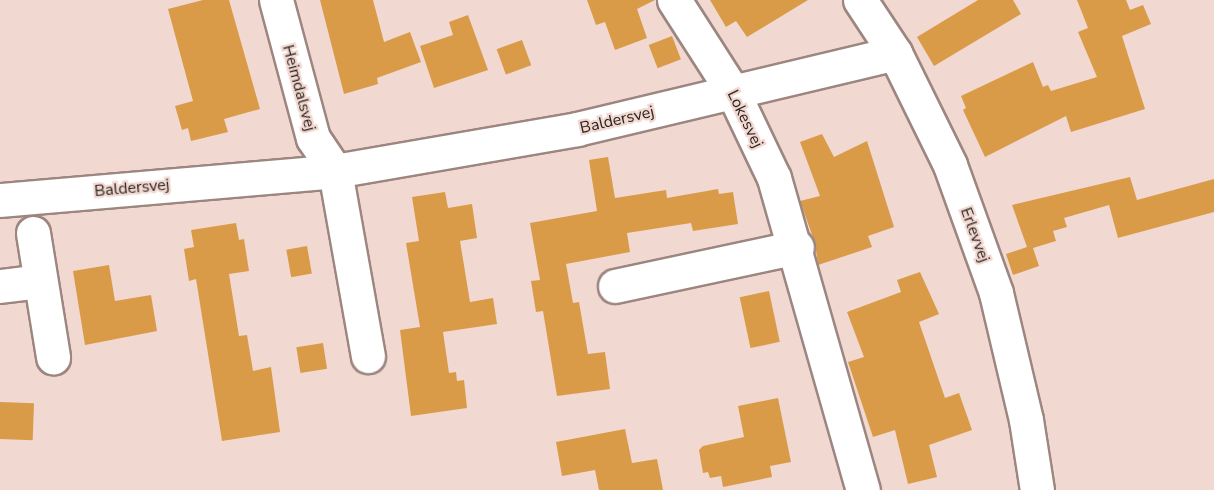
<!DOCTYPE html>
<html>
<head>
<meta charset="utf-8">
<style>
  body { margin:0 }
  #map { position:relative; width:1214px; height:490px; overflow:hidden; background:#f1d8d1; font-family:"Nunito Sans",sans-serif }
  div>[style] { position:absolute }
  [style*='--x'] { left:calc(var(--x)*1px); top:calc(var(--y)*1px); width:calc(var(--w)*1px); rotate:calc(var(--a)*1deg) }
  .building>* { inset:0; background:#da9b49; transform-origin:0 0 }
  .roads { filter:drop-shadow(2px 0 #9c867f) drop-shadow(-2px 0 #9c867f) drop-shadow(0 2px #9c867f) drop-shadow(0 -2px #9c867f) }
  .minor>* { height:33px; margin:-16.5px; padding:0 16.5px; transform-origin:16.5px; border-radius:16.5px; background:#fff }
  span { translate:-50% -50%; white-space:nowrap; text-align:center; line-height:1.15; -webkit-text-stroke:4.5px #f1d8d1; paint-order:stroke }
  .street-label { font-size:16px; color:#2b221f }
</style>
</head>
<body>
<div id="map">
  <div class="building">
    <i style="clip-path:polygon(203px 0,229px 0,260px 109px,224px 119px,228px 132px,191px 141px,188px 128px,182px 130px,175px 106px,193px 101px,168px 9px)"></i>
    <i style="clip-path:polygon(320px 0,373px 0,384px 42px,410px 32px,421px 62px,377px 78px,378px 84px,344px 94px)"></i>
    <i style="clip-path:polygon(587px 0,655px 0,637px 9px,647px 38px,615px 50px,605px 22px,596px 25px)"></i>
    <i style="clip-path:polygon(710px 0,808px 0,747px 37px,736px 21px,726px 27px)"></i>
    <i style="clip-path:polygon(978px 0,1013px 0,1021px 14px,934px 66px,917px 37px)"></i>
    <i style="clip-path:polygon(1077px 0,1126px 0,1130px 10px,1143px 5px,1151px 24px,1122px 36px,1145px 109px,1071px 132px,1066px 116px,985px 157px,963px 110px,966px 108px,961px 96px,1033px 62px,1043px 87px,1048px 85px,1051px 91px,1097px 77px,1078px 32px,1088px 28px)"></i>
    <i style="clip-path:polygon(468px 15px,488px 70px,434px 88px,420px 46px,453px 35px,449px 22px)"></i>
    <i style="left:672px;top:36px;width:25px;height:25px;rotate:69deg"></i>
    <i style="left:522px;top:40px;width:27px;height:27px;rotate:70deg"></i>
    <i style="clip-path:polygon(822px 134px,834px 157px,867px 141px,894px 227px,868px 236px,872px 247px,818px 265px,815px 243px,800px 201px,820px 196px,800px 142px)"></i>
    <i style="clip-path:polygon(608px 157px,615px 198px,666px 190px,667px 198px,718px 189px,719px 194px,733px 192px,738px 224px,693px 231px,691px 223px,627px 233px,630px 252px,566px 264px,573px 303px,579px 302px,588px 354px,605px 352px,610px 389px,557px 396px,543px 311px,536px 312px,531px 281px,540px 280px,530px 223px,597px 211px,589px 160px)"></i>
    <i style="clip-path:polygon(1130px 177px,1137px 200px,1214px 179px,1214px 212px,1118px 238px,1109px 205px,1064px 218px,1067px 227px,1053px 231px,1056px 241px,1033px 248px,1039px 266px,1013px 275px,1006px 254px,1027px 247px,1012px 205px)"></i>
    <i style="clip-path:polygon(445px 192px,448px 208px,472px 204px,477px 238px,460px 241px,470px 302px,493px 298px,497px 324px,443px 332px,449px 373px,456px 372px,457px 381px,464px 380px,467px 408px,411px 416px,400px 330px,420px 327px,406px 243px,419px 241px,412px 197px)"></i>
    <i style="clip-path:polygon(236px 223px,239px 240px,244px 239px,249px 271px,229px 274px,239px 336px,247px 335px,253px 371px,271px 367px,280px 432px,222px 441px,196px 279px,189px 281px,184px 249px,194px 247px,191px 230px)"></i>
    <i style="left:307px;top:246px;width:28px;height:21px;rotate:80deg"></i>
    <i style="clip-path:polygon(109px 265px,115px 301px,151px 295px,157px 331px,85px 345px,73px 271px)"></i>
    <i style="clip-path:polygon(920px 272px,939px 314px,919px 322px,945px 398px,959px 393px,972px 430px,929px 445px,937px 477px,908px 484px,895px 430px,873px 437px,848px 362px,864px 357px,847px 312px,901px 292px,897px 280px)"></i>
    <i style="left:769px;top:291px;width:52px;height:30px;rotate:78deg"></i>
    <i style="left:323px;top:343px;width:26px;height:27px;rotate:81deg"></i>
    <i style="clip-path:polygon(778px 398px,791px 462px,770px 466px,772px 477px,723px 487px,721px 476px,710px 478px,708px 472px,703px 473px,699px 450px,703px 446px,744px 437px,738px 406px)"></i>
    <i style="left:0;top:402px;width:34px;height:37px;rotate:2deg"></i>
    <i style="clip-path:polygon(625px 429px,632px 463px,657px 459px,663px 490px,599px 490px,595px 470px,562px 476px,556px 442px)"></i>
  </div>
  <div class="roads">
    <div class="minor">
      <i style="--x:276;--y:0;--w:143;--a:75"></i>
      <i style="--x:313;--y:138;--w:40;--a:56"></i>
      <i style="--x:335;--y:171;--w:188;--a:79.9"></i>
      <i style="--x:674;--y:0;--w:109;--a:57.3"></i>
      <i style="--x:733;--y:92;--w:95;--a:64.5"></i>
      <i style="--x:774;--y:178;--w:324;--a:74.1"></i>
      <i style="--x:860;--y:0;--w:64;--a:56.6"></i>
      <i style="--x:895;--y:53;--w:125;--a:63.8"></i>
      <i style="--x:950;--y:165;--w:136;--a:70.2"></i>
      <i style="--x:996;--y:293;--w:130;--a:76.7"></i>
      <i style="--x:1026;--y:420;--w:71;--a:81.1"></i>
      <i style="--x:0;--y:200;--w:336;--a:-4.9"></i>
      <i style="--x:335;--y:171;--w:246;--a:-9.8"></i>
      <i style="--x:577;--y:129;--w:327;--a:-13.4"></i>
      <i style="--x:33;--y:233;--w:126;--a:80.8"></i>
      <i style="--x:0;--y:286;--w:40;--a:-7.1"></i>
      <i style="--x:615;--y:286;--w:186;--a:-12.1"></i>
    </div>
  </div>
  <div class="street-label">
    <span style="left:299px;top:88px;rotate:75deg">Heimdalsvej</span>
    <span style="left:745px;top:119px;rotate:64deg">Lokesvej</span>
    <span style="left:617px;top:120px;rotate:-13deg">Baldersvej</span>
    <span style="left:132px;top:188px;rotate:-5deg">Baldersvej</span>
    <span style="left:975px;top:235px;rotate:70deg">Erlevvej</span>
  </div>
</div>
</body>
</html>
